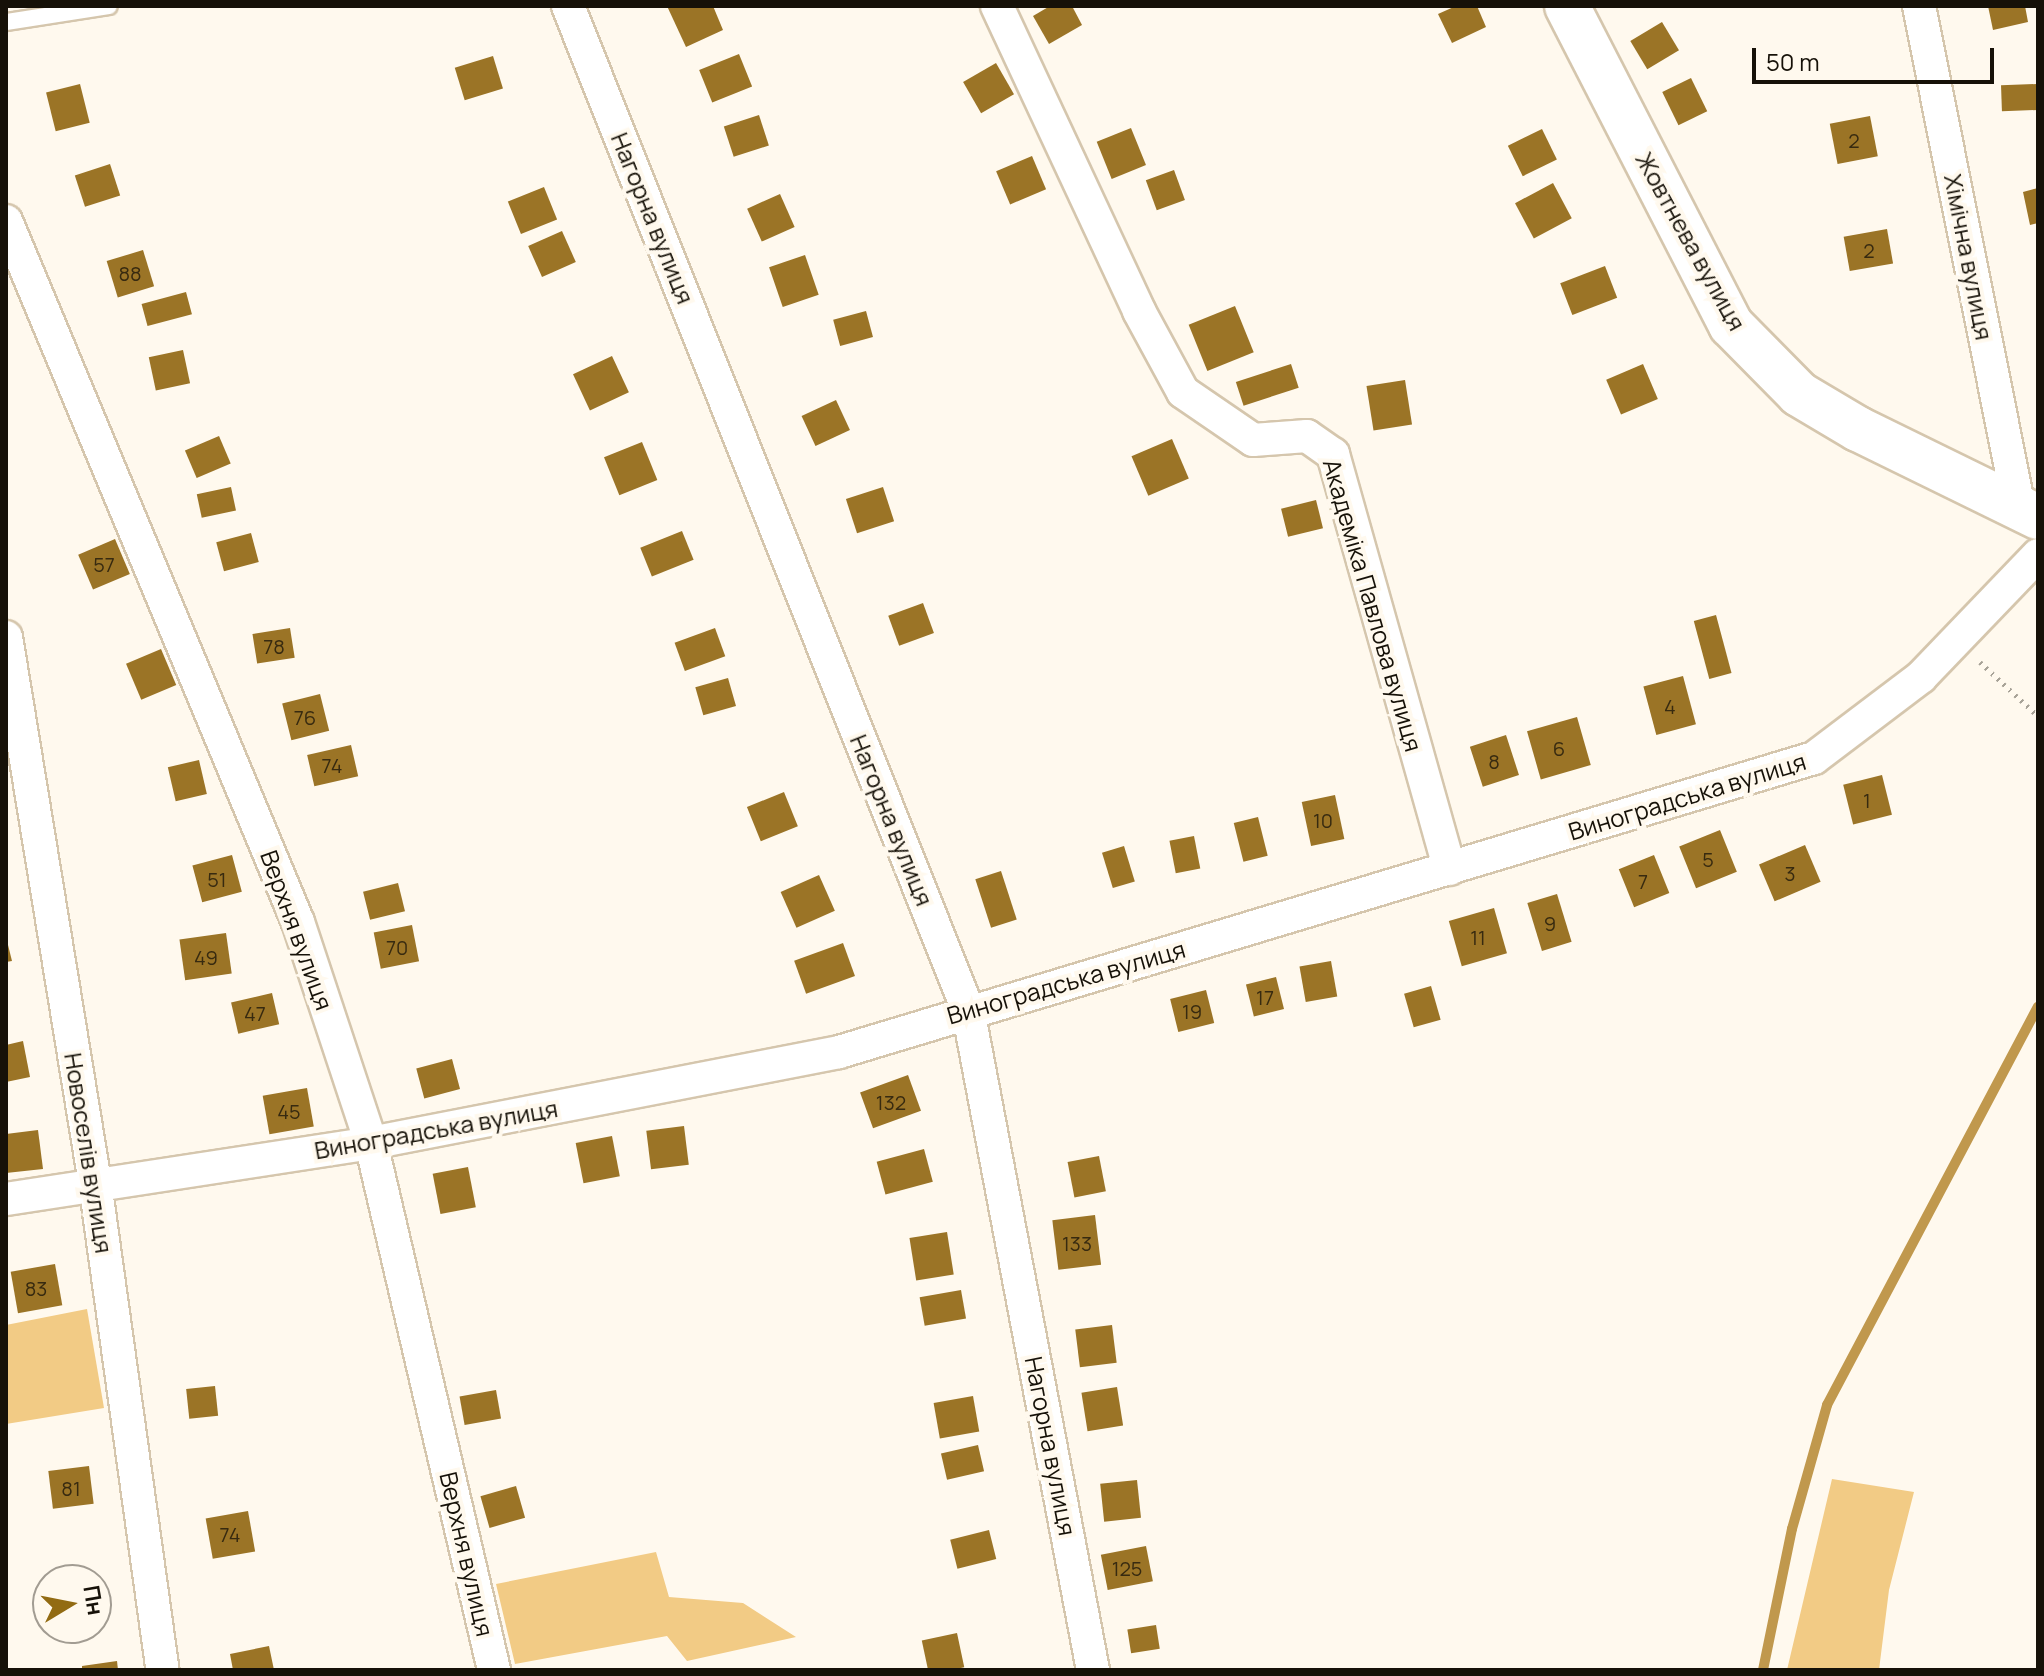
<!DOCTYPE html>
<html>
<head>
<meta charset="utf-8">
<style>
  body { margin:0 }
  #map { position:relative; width:2044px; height:1676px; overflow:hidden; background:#fff9ee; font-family:Manrope,sans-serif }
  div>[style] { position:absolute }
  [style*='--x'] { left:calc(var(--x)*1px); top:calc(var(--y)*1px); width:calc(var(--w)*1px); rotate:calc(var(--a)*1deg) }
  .green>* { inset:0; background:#f2cb85 }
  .stream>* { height:10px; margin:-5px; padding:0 5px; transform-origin:5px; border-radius:5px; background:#c0984d }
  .building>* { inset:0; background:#9b7426; transform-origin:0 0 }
  .path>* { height:5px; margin-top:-2.5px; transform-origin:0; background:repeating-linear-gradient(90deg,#a8a398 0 2px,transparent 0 8px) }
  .roads { filter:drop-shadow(2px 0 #d5c6ad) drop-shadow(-2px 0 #d5c6ad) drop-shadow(0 2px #d5c6ad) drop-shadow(0 -2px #d5c6ad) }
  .lane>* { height:16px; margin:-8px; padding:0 8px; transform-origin:8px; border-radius:8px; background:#fff }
  .street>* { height:32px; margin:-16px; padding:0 16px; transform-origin:16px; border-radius:16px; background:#fff }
  .secondary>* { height:44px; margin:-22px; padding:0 22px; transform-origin:22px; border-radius:22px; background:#fff }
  span { translate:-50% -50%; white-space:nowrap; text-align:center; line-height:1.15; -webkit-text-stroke:8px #fff9ee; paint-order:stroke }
  .number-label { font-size:20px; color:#372a10 }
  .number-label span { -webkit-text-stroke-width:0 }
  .street-label { font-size:24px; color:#161108 }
  .frame { position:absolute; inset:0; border:8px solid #161108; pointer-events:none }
  .north { position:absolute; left:32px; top:1564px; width:80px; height:80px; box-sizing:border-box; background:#fff9ee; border:2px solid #a29c92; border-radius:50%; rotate:80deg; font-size:22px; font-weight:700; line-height:32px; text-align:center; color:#161108 }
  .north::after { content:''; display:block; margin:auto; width:28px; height:36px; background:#926b13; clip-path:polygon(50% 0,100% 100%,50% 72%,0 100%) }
  .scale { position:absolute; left:1752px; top:48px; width:242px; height:36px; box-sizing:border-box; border:4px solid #161108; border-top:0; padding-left:10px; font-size:24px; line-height:28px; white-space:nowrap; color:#161108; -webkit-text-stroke:6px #fff9ee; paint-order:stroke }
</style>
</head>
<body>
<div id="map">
  <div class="green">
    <i style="clip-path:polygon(87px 1309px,104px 1408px,6px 1424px,6px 1325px)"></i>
    <i style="clip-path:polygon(1832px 1479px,1914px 1492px,1889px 1590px,1879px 1670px,1787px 1670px)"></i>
    <i style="clip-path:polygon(656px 1552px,669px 1597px,743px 1603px,796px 1637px,687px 1661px,667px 1636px,515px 1664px,496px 1584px)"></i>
  </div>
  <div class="stream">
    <i style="--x:1763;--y:1670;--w:144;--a:-78.4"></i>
    <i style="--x:1792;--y:1529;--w:129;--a:-74.2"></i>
    <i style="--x:1827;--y:1405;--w:451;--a:-62.1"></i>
  </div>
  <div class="building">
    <i style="clip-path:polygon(667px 6px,713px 6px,723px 30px,686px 47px)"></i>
    <i style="clip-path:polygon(1050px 6px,1072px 6px,1082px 25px,1049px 44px,1033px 16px)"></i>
    <i style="clip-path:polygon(1456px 6px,1477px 6px,1486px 27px,1452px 43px,1438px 14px)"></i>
    <i style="clip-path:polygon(1988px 6px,2025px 6px,2028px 22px,1993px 30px)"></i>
    <i style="left:1662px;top:22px;width:33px;height:37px;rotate:59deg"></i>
    <i style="left:739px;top:54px;width:35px;height:43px;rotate:68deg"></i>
    <i style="left:493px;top:56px;width:34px;height:40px;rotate:73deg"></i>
    <i style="left:996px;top:63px;width:36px;height:38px;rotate:60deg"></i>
    <i style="left:1691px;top:78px;width:37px;height:32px;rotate:64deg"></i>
    <i style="left:80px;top:84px;width:40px;height:35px;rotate:76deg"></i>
    <i style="left:2037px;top:84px;width:26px;height:36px;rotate:88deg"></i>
    <i style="left:759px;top:115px;width:32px;height:37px;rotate:72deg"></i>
    <i style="left:1870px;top:116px;width:41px;height:41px;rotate:79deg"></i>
    <i style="left:1131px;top:128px;width:40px;height:37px;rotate:68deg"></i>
    <i style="left:1542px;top:129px;width:34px;height:38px;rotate:64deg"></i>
    <i style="left:1032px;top:156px;width:36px;height:39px;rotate:67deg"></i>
    <i style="left:110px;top:164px;width:33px;height:37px;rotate:72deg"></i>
    <i style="left:1174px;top:170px;width:32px;height:30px;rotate:70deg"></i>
    <i style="left:1553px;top:183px;width:40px;height:43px;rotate:62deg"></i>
    <i style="left:544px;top:187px;width:35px;height:39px;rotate:68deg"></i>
    <i style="clip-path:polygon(2038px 188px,2038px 223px,2030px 225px,2023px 192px)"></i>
    <i style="left:780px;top:194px;width:36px;height:36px;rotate:66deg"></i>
    <i style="left:1887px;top:229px;width:35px;height:44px;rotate:80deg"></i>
    <i style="left:562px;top:231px;width:34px;height:37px;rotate:66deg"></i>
    <i style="left:143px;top:250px;width:38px;height:38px;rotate:73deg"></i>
    <i style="left:805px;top:255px;width:42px;height:38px;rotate:71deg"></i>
    <i style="left:1605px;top:266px;width:34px;height:48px;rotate:69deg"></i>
    <i style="left:186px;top:292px;width:23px;height:46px;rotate:75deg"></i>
    <i style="left:1235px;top:306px;width:50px;height:50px;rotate:68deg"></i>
    <i style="left:866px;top:311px;width:27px;height:34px;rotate:75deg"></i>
    <i style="left:183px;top:350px;width:34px;height:35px;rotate:78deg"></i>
    <i style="left:612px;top:356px;width:40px;height:43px;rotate:65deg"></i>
    <i style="left:1291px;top:364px;width:25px;height:58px;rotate:72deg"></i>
    <i style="left:1643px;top:364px;width:38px;height:40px;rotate:67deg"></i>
    <i style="left:1405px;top:380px;width:45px;height:39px;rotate:81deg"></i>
    <i style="left:836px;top:400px;width:33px;height:38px;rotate:65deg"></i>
    <i style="left:219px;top:436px;width:30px;height:37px;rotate:67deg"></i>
    <i style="left:1172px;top:439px;width:43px;height:44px;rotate:67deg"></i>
    <i style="left:642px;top:442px;width:41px;height:41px;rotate:68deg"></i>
    <i style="left:231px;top:487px;width:24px;height:35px;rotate:78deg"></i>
    <i style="left:883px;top:487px;width:36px;height:39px;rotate:72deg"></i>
    <i style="left:1316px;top:500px;width:29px;height:36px;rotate:76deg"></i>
    <i style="left:682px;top:531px;width:31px;height:45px;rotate:68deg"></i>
    <i style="left:251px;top:533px;width:30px;height:36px;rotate:75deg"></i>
    <i style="left:115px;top:539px;width:38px;height:40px;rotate:67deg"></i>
    <i style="left:923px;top:603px;width:32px;height:37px;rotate:70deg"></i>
    <i style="left:1716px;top:615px;width:60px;height:23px;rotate:75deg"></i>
    <i style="left:290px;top:628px;width:30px;height:38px;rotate:81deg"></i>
    <i style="left:715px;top:628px;width:30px;height:43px;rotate:70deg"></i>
    <i style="left:161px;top:649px;width:39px;height:38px;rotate:67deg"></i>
    <i style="left:1683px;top:676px;width:50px;height:41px;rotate:75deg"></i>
    <i style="left:728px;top:678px;width:29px;height:34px;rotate:74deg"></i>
    <i style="left:320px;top:694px;width:38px;height:39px;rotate:76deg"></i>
    <i style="left:1577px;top:717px;width:50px;height:52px;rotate:74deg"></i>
    <i style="left:1506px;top:735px;width:42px;height:38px;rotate:72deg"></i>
    <i style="left:351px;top:745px;width:32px;height:45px;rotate:77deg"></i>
    <i style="left:199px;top:760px;width:35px;height:32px;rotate:77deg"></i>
    <i style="left:1882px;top:775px;width:41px;height:40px;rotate:76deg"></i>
    <i style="left:784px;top:792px;width:37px;height:40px;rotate:68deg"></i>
    <i style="left:1335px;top:795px;width:45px;height:34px;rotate:78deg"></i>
    <i style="left:1258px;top:817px;width:40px;height:25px;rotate:76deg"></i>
    <i style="left:1720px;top:830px;width:45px;height:44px;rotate:68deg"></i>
    <i style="left:1194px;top:836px;width:33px;height:25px;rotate:79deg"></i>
    <i style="left:1805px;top:845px;width:40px;height:50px;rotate:67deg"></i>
    <i style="left:1124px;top:846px;width:37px;height:23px;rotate:73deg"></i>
    <i style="left:232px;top:855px;width:38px;height:41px;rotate:75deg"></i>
    <i style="left:1654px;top:855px;width:41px;height:38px;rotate:68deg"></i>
    <i style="left:1001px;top:871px;width:51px;height:27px;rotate:72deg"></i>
    <i style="left:819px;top:875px;width:39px;height:42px;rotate:66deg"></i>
    <i style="left:398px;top:883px;width:29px;height:36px;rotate:76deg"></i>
    <i style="left:1557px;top:894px;width:50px;height:31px;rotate:73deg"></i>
    <i style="left:1494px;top:908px;width:47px;height:47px;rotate:74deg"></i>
    <i style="left:412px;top:925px;width:37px;height:39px;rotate:79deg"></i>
    <i style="left:226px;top:933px;width:41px;height:47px;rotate:82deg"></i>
    <i style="clip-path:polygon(6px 937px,12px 961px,6px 962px)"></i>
    <i style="left:843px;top:943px;width:35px;height:52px;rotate:70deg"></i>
    <i style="left:1331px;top:961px;width:36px;height:32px;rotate:80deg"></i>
    <i style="left:1276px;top:977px;width:33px;height:31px;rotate:76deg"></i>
    <i style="left:1431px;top:986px;width:35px;height:28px;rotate:74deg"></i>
    <i style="left:1206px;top:990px;width:34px;height:37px;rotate:76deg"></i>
    <i style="left:272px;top:993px;width:32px;height:42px;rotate:77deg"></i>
    <i style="clip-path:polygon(23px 1041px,30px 1077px,6px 1082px,6px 1045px)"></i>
    <i style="left:452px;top:1059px;width:31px;height:37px;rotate:75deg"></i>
    <i style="left:908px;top:1075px;width:38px;height:51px;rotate:70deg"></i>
    <i style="left:307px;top:1088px;width:39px;height:45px;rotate:80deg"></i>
    <i style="left:684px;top:1126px;width:39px;height:38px;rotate:83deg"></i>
    <i style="clip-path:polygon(38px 1130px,43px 1169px,6px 1173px,6px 1134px)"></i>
    <i style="left:612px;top:1136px;width:41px;height:37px;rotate:79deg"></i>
    <i style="left:924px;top:1149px;width:34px;height:49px;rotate:75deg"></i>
    <i style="left:1099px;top:1156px;width:36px;height:32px;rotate:79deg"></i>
    <i style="left:468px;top:1167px;width:41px;height:36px;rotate:79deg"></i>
    <i style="left:1095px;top:1215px;width:50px;height:43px;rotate:83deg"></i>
    <i style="left:947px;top:1232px;width:43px;height:38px;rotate:81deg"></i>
    <i style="left:55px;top:1264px;width:42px;height:45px;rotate:80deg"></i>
    <i style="left:961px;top:1290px;width:29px;height:42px;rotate:80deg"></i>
    <i style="left:1112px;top:1325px;width:38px;height:37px;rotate:83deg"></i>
    <i style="left:215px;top:1386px;width:30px;height:29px;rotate:84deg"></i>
    <i style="left:1117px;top:1387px;width:39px;height:36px;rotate:81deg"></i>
    <i style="left:496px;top:1390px;width:29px;height:37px;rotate:80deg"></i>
    <i style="left:973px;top:1396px;width:36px;height:40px;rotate:80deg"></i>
    <i style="left:978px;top:1445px;width:27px;height:38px;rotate:77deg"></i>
    <i style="left:89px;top:1466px;width:38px;height:41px;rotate:83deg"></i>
    <i style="left:1137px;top:1480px;width:38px;height:37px;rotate:84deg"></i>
    <i style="left:516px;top:1486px;width:33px;height:37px;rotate:74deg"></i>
    <i style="left:248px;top:1511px;width:41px;height:43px;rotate:80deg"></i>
    <i style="left:989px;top:1530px;width:30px;height:40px;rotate:76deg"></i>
    <i style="left:1146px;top:1546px;width:36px;height:46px;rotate:79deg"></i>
    <i style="left:1156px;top:1625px;width:24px;height:29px;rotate:81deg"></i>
    <i style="left:957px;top:1633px;width:35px;height:36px;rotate:78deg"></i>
    <i style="clip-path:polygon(269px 1646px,274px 1670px,233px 1670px,230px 1654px)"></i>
    <i style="clip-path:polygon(117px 1661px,118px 1670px,82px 1670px,82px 1666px)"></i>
  </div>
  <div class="path">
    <i style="--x:1980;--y:662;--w:79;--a:43"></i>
  </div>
  <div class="roads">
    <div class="lane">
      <i style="--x:6;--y:22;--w:104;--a:-8.8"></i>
    </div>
    <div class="street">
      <i style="--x:568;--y:6;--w:1081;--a:68.28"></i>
      <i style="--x:968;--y:1010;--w:672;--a:79.28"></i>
      <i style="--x:997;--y:6;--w:336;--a:65"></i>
      <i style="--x:1139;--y:311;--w:92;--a:61.5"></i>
      <i style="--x:1183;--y:392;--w:85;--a:34.4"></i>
      <i style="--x:1253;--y:440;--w:54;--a:-4.2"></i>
      <i style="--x:1307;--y:436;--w:32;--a:35"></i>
      <i style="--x:1333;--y:454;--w:431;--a:74.3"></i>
      <i style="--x:1919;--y:6;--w:512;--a:78.73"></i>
      <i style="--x:6;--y:221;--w:759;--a:67.39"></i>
      <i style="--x:298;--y:922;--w:233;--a:71.7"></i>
      <i style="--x:371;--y:1143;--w:541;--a:76.86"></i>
      <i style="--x:6;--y:637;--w:553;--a:80.74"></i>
      <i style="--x:95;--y:1183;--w:492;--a:82.1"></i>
      <i style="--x:6;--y:1199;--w:369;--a:-8.7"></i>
      <i style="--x:371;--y:1143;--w:477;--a:-11"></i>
      <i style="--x:839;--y:1052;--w:1018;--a:-16.78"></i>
      <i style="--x:1814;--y:758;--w:134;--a:-37.1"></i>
      <i style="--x:1921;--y:677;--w:169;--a:-46.2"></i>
    </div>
    <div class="secondary">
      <i style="--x:1567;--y:6;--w:359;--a:62.8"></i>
      <i style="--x:1731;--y:325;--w:97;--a:45.4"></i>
      <i style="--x:1799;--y:394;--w:69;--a:30.7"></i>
      <i style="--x:1858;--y:429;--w:200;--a:26.1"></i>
    </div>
  </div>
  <div class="number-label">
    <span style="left:1854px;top:140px">2</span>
    <span style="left:1869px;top:250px">2</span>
    <span style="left:130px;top:273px">88</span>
    <span style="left:104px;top:564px">57</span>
    <span style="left:274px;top:646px">78</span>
    <span style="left:1670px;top:706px">4</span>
    <span style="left:305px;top:717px">76</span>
    <span style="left:1559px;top:748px">6</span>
    <span style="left:1494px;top:761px">8</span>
    <span style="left:332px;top:765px">74</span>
    <span style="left:1867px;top:800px">1</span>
    <span style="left:1323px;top:820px">10</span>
    <span style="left:1708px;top:859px">5</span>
    <span style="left:1790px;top:873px">3</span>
    <span style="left:217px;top:879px">51</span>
    <span style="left:1643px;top:881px">7</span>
    <span style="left:1550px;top:923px">9</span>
    <span style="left:1478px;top:937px">11</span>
    <span style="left:397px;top:947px">70</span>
    <span style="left:206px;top:957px">49</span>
    <span style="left:1265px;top:997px">17</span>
    <span style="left:1192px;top:1011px">19</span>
    <span style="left:255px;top:1013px">47</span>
    <span style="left:891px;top:1102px">132</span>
    <span style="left:289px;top:1111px">45</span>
    <span style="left:1077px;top:1243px">133</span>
    <span style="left:36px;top:1288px">83</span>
    <span style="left:71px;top:1488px">81</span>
    <span style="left:230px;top:1534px">74</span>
    <span style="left:1127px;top:1568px">125</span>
  </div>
  <div class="street-label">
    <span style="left:653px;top:218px;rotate:68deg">Нагорна вулиця</span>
    <span style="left:1691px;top:241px;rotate:61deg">Жовтнева вулиця</span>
    <span style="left:1969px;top:257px;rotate:79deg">Хімічна вулиця</span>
    <span style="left:1373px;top:605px;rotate:74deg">Академіка Павлова вулиця</span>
    <span style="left:1687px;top:796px;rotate:-17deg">Виноградська вулиця</span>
    <span style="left:892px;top:820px;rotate:68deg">Нагорна вулиця</span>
    <span style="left:297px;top:930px;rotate:70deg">Верхня вулиця</span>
    <span style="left:1066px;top:982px;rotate:-16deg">Виноградська вулиця</span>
    <span style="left:436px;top:1129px;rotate:-10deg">Виноградська вулиця</span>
    <span style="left:89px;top:1153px;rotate:81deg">Новоселів вулиця</span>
    <span style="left:1051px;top:1446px;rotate:79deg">Нагорна вулиця</span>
    <span style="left:467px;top:1554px;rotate:77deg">Верхня вулиця</span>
  </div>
  <div class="frame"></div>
  <div class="north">Пн</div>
  <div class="scale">50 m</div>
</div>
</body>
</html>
